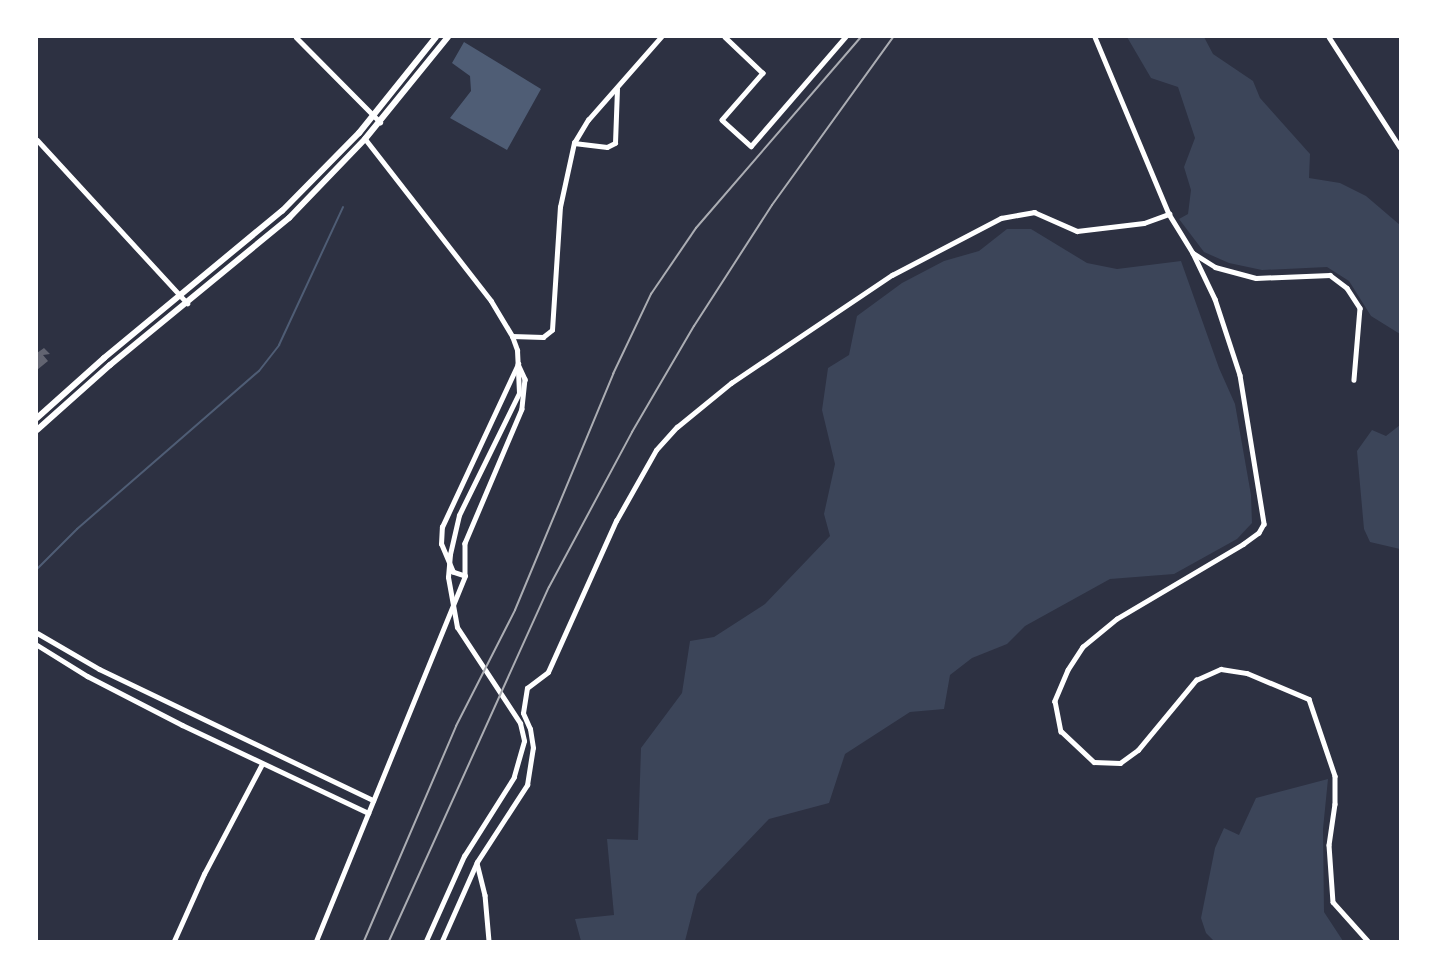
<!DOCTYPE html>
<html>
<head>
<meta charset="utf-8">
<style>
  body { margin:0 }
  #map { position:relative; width:1437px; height:978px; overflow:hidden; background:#2d3142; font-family:"Fira Sans Condensed",sans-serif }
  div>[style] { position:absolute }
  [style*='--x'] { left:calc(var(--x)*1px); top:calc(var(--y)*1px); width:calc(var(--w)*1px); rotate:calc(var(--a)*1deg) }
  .green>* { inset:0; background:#3c4559 }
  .water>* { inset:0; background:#4f5d75 }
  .stream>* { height:2px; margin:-1px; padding:0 1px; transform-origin:1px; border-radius:1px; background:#4f5d75 }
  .building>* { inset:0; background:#626471 }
  .minor>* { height:4.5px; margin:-2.25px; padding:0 2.25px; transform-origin:2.25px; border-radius:2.25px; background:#fff }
  .tertiary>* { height:5px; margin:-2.5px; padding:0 2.5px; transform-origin:2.5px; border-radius:2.5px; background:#fff }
  .secondary>* { height:5px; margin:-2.5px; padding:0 2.5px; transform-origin:2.5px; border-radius:2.5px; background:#fff }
  .primary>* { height:6px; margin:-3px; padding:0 3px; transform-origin:3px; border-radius:3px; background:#fff }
  .rail>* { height:2px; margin:-1px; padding:0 1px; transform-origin:1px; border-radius:1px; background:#abadb3 }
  span { translate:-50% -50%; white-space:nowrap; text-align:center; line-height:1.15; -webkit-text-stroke:7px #fff; paint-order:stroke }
  .frame { position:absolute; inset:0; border:38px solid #fff; pointer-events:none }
</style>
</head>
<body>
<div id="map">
  <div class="green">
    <i style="clip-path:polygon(1127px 37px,1204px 37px,1213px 54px,1253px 81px,1260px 98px,1310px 154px,1309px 178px,1340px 183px,1366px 196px,1400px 225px,1400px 334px,1371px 316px,1349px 281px,1327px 267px,1262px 270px,1229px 263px,1204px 252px,1179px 219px,1188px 214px,1191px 190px,1184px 167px,1195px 138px,1178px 87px,1151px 78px)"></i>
    <i style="clip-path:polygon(1007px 229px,1031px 229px,1087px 263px,1117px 269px,1181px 261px,1219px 368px,1235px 404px,1251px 495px,1252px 523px,1237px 539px,1174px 574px,1110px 579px,1025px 626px,1007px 644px,972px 658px,950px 675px,944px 709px,910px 712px,845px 754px,829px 803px,769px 819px,697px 894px,685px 941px,581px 941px,575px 919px,614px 915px,607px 839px,638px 840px,641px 748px,682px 693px,690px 641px,714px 637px,765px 604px,830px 536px,824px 514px,835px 464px,822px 410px,828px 368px,849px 355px,857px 316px,902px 283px,944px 261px,979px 251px)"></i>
    <i style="clip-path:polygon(1400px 425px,1400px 549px,1370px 542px,1364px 529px,1357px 451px,1372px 430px,1386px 436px)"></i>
    <i style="clip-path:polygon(1328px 779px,1323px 829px,1324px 912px,1343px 941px,1214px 941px,1206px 933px,1201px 918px,1215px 848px,1224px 828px,1239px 835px,1256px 798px)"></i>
  </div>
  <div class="water">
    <i style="clip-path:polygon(464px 42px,541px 89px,507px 150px,450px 118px,471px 91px,470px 76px,452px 63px)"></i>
  </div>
  <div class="stream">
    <i style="--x:37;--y:569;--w:57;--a:-45"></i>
    <i style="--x:77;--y:529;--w:241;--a:-41"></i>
    <i style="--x:259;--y:371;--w:33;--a:-52"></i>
    <i style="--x:279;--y:345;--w:152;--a:-65.1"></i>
  </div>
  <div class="building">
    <i style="clip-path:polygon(44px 348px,50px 354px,43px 355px,48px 361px,37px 370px,37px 353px)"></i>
  </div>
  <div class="minor">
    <i style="--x:296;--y:37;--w:120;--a:45.3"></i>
    <i style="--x:725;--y:37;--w:52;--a:43.5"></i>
    <i style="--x:763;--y:73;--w:62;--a:131.1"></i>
    <i style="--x:722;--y:120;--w:39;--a:42"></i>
    <i style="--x:751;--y:146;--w:144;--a:-49.2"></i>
    <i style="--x:1095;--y:37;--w:192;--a:67.3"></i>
    <i style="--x:1169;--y:214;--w:46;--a:58.4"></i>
    <i style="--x:1193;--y:253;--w:26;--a:32"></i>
    <i style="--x:1215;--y:267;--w:42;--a:15"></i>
    <i style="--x:1256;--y:278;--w:74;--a:-2.3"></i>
    <i style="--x:1330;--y:275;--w:21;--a:37"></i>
    <i style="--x:1347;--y:288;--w:24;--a:57"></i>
    <i style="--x:1360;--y:308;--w:72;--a:94.8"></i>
    <i style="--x:1329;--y:37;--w:131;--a:57.2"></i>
    <i style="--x:574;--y:143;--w:33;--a:7"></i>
    <i style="--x:607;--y:147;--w:9;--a:-27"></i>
    <i style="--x:615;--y:143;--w:54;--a:-87.9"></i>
    <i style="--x:1193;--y:253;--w:51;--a:64.4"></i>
    <i style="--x:1215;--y:299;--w:80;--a:71.8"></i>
    <i style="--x:1240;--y:375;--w:151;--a:80.8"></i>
    <i style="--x:1264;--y:524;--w:10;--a:119"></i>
    <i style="--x:1259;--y:533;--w:19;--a:144"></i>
    <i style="--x:1244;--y:544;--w:147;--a:149.4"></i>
    <i style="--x:1117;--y:619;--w:44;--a:140.5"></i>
    <i style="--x:1083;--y:647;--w:27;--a:123"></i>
    <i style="--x:1068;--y:670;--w:34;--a:113"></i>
    <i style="--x:1055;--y:701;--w:31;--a:79"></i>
    <i style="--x:1061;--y:731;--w:45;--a:43.2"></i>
    <i style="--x:1094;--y:762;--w:26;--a:2"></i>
    <i style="--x:1120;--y:763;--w:22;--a:-36"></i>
    <i style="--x:1138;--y:750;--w:91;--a:-50.4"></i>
    <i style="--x:1196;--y:680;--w:27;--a:-24"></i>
    <i style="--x:1221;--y:669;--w:26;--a:9"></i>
    <i style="--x:1247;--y:673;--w:67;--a:22.8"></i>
    <i style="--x:1309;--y:699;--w:81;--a:71.3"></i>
    <i style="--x:1335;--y:776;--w:28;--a:90"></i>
    <i style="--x:1335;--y:804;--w:41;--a:98.3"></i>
    <i style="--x:1329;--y:845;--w:57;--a:86"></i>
    <i style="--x:1333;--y:902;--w:52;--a:48.1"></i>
    <i style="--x:512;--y:336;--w:31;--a:2"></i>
    <i style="--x:543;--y:337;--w:11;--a:-38"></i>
    <i style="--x:552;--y:330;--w:123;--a:-86.3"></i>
    <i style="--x:560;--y:207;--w:66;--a:-77.7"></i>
    <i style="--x:574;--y:143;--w:27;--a:-59"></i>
    <i style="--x:588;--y:120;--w:111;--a:-48.7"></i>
    <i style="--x:518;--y:364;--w:17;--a:65"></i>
    <i style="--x:525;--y:379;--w:30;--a:96"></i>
    <i style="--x:522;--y:409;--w:146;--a:113"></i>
    <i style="--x:465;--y:543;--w:33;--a:90"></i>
    <i style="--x:465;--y:576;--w:13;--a:-162"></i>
    <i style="--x:453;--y:572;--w:30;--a:-113"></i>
    <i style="--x:441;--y:544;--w:17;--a:-87"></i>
    <i style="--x:442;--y:527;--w:180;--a:-65"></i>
    <i style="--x:477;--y:863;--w:33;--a:76"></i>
    <i style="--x:485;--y:895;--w:46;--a:85"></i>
    <i style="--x:174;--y:941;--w:73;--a:-65.9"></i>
    <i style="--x:204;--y:874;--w:124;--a:-62.2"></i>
    <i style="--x:316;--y:941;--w:394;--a:-67.8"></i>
    <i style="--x:426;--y:941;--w:93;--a:-65.9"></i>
    <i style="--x:442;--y:941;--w:86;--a:-66.1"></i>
    <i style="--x:477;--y:862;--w:92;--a:-57"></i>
    <i style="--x:527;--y:785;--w:37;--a:-81"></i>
    <i style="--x:533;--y:748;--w:19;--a:-99"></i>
    <i style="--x:530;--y:729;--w:17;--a:-114"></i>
    <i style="--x:523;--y:713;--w:25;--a:-81"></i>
    <i style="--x:527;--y:688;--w:26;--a:-37"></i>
    <i style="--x:548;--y:672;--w:166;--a:-65.8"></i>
    <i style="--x:616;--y:521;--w:81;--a:-60.6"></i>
    <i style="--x:656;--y:450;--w:31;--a:-48"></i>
    <i style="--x:677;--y:427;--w:70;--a:-39.2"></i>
    <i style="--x:731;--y:383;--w:194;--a:-33.9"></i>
    <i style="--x:892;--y:275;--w:123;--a:-27.6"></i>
    <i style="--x:1001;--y:218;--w:34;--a:-10"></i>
    <i style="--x:1034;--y:212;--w:47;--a:23.8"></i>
    <i style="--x:1077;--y:231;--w:67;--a:-6.8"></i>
    <i style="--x:1144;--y:223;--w:27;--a:-20"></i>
  </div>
  <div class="tertiary">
    <i style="--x:365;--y:139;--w:205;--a:52.1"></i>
    <i style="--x:491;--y:301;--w:41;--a:59"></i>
    <i style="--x:512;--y:336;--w:15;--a:70"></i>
    <i style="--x:517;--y:350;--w:43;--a:87.3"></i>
    <i style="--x:519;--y:393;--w:136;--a:116.2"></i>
    <i style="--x:459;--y:515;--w:40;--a:103"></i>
    <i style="--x:450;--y:554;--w:23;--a:95"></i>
    <i style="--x:448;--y:577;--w:51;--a:79.8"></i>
    <i style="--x:457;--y:627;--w:115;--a:56.7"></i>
    <i style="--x:520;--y:723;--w:18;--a:77"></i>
    <i style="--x:524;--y:741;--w:37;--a:106"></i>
    <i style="--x:514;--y:777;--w:93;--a:122.3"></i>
    <i style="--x:37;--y:140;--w:222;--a:47.4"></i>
  </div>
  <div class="secondary">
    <i style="--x:37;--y:633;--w:72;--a:30.1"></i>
    <i style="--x:99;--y:669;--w:304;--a:25.6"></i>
    <i style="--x:37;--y:645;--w:59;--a:31.8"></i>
    <i style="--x:87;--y:676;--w:107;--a:27.3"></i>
    <i style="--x:182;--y:725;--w:206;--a:25.3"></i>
  </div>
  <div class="primary">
    <i style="--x:37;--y:418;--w:90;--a:-41.8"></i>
    <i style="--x:104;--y:358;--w:231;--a:-39.6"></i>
    <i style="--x:282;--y:211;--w:110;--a:-45.4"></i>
    <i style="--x:359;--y:133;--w:123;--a:-51.3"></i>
    <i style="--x:37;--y:430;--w:98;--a:-41.7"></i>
    <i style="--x:110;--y:365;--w:232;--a:-39.4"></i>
    <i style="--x:289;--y:218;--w:110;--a:-46.1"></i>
    <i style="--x:365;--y:139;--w:132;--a:-50.9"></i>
  </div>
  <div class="rail">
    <i style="--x:364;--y:941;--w:234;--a:-66.8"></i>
    <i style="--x:456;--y:726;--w:130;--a:-63"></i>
    <i style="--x:515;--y:610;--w:256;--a:-67.4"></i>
    <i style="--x:613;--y:374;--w:89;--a:-64.6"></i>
    <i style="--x:651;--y:294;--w:80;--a:-55.7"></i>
    <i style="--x:696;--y:228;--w:252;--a:-49.2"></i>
    <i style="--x:389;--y:941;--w:388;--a:-65.7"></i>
    <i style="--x:549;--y:587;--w:176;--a:-61.8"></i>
    <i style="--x:632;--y:432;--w:123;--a:-59.7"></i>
    <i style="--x:694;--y:326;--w:144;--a:-57.2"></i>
    <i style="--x:772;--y:205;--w:207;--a:-54.2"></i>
  </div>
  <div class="frame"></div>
</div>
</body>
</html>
